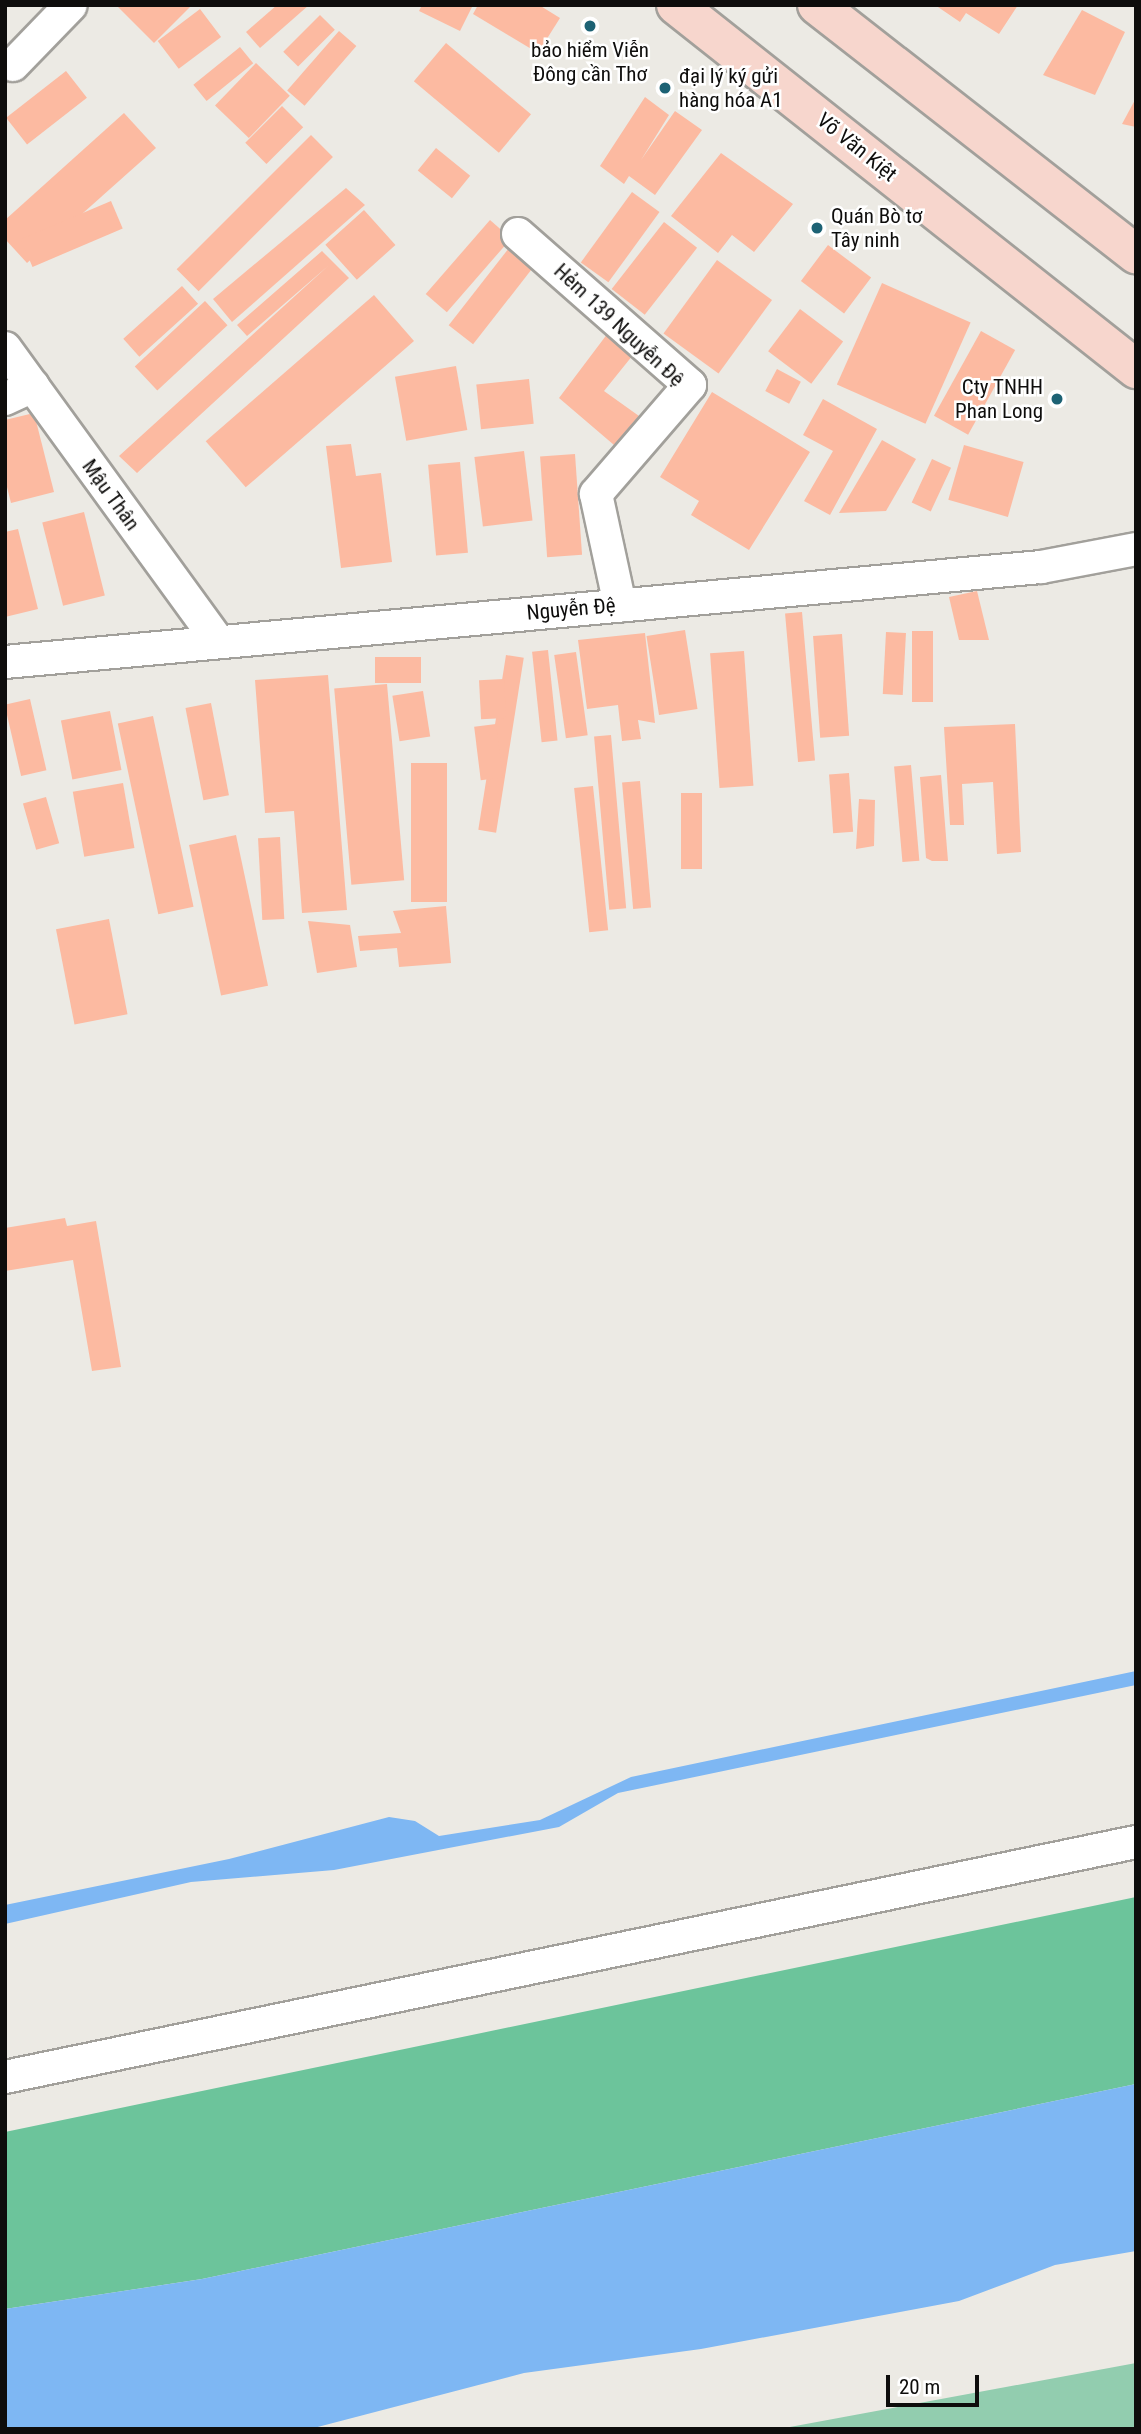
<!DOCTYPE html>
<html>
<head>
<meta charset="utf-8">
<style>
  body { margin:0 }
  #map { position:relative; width:1141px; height:2434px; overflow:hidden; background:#eceae4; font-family:"Roboto Condensed",sans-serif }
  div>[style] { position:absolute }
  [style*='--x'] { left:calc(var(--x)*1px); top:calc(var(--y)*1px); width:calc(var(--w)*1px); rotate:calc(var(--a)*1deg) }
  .green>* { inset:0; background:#92cdaf }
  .forest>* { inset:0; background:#6cc49b }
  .water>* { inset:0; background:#7eb7f3 }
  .building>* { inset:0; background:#fcbaa1; transform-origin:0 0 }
  .roads { filter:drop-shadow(2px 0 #a2a09b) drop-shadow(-2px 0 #a2a09b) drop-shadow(0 2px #a2a09b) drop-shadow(0 -2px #a2a09b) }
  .minor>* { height:32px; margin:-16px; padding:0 16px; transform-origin:16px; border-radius:16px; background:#fff }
  .major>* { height:38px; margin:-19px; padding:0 19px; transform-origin:19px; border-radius:19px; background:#f7d6cd }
  .dots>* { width:19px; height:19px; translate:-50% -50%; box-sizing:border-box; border:4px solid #fff; border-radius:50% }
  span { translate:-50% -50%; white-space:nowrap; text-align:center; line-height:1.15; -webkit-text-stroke:5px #fff; paint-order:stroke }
  .poi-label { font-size:21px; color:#0e0d0c }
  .left { translate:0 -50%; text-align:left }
  .right { translate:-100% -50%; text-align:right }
  .street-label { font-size:21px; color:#0e0d0c }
  .frame { position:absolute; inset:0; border:7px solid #0e0d0c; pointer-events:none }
  .scale { position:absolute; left:886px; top:2375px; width:93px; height:32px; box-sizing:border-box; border:4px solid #0e0d0c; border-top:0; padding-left:9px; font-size:21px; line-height:24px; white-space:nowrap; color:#0e0d0c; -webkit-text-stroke:5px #fff; paint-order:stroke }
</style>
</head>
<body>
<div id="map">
  <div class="green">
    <i style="clip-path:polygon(1136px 2363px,1136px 2429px,779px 2429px)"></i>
  </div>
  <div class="forest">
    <i style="clip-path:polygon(1136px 1897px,1136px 2084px,202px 2279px,5px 2309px,5px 2132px)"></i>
  </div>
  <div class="water">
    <i style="clip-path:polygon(1136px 1671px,1136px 1685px,618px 1793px,559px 1827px,334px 1870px,191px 1882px,5px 1924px,5px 1905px,229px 1859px,389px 1817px,415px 1821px,439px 1836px,540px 1820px,631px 1777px)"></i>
    <i style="clip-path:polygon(1136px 2084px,1136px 2251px,1055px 2265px,959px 2301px,701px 2349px,524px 2373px,310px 2429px,5px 2429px,5px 2309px,202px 2279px)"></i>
  </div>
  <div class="building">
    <i style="clip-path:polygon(116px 5px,192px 5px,154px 43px)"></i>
    <i style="clip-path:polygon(277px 5px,309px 5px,260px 48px,246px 32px)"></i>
    <i style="clip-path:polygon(422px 5px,473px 5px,460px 31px,419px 11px)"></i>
    <i style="clip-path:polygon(478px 5px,539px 5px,560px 18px,538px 53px,473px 14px)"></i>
    <i style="clip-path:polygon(935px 5px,1018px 5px,999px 34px,966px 13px,960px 22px)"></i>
    <i style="left:200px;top:9px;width:35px;height:53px;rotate:53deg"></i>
    <i style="clip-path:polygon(1082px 10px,1125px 32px,1095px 95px,1043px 75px)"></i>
    <i style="left:320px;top:15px;width:21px;height:52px;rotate:45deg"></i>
    <i style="left:339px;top:31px;width:23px;height:79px;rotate:41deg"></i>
    <i style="left:446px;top:43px;width:111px;height:50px;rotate:40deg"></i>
    <i style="left:240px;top:47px;width:21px;height:60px;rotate:51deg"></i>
    <i style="left:256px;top:63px;width:47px;height:59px;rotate:44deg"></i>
    <i style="left:66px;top:71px;width:34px;height:76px;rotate:52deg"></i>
    <i style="clip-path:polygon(645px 97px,669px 115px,641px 160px,675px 111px,702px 130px,655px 195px,629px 176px,624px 184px,600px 166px)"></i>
    <i style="clip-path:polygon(1136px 98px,1136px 127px,1122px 124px)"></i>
    <i style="left:282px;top:106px;width:30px;height:52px;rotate:45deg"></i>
    <i style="clip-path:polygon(124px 113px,156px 148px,27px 263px,5px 239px,5px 220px)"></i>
    <i style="left:311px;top:135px;width:31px;height:190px;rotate:45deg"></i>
    <i style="left:436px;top:148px;width:44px;height:29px;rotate:39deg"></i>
    <i style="clip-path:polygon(721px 153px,793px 204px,754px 252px,732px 235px,718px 253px,671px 216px)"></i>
    <i style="clip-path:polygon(346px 188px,365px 205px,232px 322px,213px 299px)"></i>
    <i style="left:632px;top:192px;width:34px;height:87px;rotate:36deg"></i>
    <i style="left:111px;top:201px;width:30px;height:98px;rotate:67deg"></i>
    <i style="left:364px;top:210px;width:47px;height:52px;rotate:48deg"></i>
    <i style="left:490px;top:220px;width:28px;height:98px;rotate:41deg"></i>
    <i style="left:664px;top:222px;width:42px;height:85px;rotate:38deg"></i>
    <i style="left:828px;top:245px;width:54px;height:45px;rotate:37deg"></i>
    <i style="left:509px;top:248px;width:31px;height:98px;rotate:38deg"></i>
    <i style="clip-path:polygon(322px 251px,349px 278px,137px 473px,119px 456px,328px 266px,247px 336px,237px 325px)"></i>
    <i style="left:717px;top:260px;width:68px;height:91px;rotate:36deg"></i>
    <i style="left:882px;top:283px;width:97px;height:111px;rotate:24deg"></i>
    <i style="left:182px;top:286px;width:24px;height:79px;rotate:48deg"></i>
    <i style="left:374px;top:295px;width:61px;height:223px;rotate:49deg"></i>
    <i style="left:205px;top:301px;width:33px;height:96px;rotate:47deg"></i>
    <i style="left:800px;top:309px;width:54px;height:53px;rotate:37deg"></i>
    <i style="clip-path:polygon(611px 329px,637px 350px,604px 391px,639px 416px,614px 445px,559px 398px)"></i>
    <i style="left:981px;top:331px;width:39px;height:97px;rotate:29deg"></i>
    <i style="left:456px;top:366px;width:65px;height:62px;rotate:80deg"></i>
    <i style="left:777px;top:369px;width:27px;height:25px;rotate:28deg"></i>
    <i style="left:529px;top:379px;width:45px;height:53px;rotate:84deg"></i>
    <i style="clip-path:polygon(712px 392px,810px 452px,749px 550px,691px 515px,699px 501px,660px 477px)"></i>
    <i style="clip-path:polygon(823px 399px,877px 429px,830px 515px,804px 501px,833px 451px,803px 435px)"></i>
    <i style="clip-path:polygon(34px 413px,54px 492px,11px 503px,5px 479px,5px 420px)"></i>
    <i style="clip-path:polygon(882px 440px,916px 459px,886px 511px,839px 513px)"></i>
    <i style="clip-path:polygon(351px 444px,356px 476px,381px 473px,392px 562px,341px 568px,326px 446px)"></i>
    <i style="left:964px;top:445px;width:62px;height:57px;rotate:16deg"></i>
    <i style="left:524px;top:451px;width:70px;height:50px;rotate:83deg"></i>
    <i style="left:575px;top:454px;width:101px;height:35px;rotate:86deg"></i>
    <i style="left:932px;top:459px;width:21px;height:48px;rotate:25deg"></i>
    <i style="left:460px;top:462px;width:91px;height:32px;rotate:85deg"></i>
    <i style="left:84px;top:512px;width:86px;height:43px;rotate:76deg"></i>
    <i style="clip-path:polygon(18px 529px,38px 609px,5px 617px,5px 532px)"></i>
    <i style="clip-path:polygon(977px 591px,989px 640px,959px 640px,949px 597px)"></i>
    <i style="left:802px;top:612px;width:149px;height:17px;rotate:85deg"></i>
    <i style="left:685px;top:630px;width:80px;height:39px;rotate:81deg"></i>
    <i style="left:912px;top:631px;width:21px;height:71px"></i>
    <i style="left:886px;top:632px;width:20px;height:62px;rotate:3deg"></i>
    <i style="clip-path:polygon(645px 633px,655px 723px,638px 720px,641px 739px,622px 741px,618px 705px,587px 709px,578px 640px)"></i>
    <i style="left:842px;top:634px;width:102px;height:29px;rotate:86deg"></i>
    <i style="left:548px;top:650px;width:91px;height:16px;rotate:84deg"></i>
    <i style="left:744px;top:651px;width:135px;height:34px;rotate:86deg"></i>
    <i style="left:576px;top:652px;width:84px;height:22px;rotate:82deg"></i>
    <i style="left:506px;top:655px;width:18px;height:177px;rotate:9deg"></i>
    <i style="left:375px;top:657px;width:46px;height:26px"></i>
    <i style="clip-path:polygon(328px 675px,347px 910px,302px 913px,294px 811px,265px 813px,255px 680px)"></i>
    <i style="left:504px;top:679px;width:39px;height:25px;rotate:87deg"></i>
    <i style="left:387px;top:684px;width:197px;height:53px;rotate:85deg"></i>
    <i style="left:423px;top:691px;width:46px;height:31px;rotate:81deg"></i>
    <i style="left:30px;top:699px;width:73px;height:26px;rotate:77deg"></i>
    <i style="left:211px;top:703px;width:94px;height:26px;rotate:79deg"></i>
    <i style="left:110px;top:711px;width:60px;height:50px;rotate:79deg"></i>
    <i style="left:153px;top:716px;width:195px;height:36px;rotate:78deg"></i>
    <i style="left:496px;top:724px;width:54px;height:22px;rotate:83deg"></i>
    <i style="clip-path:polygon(1015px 724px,1021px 852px,997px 854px,993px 782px,962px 784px,964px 825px,950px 825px,944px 727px)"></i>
    <i style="left:611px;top:735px;width:174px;height:17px;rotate:85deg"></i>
    <i style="left:411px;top:763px;width:36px;height:139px"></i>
    <i style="left:911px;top:765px;width:96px;height:17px;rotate:85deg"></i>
    <i style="left:849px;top:773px;width:59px;height:20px;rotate:86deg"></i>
    <i style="clip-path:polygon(941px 775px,948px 861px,932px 861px,926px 858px,920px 777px)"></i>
    <i style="left:640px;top:781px;width:127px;height:18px;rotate:85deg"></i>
    <i style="left:123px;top:783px;width:66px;height:51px;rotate:80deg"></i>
    <i style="left:593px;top:786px;width:145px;height:19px;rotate:84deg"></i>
    <i style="left:681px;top:793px;width:21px;height:76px"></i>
    <i style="left:46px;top:797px;width:48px;height:24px;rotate:74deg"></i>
    <i style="clip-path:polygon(859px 799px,875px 800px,874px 846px,856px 849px)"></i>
    <i style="left:236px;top:835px;width:154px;height:48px;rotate:78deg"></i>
    <i style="left:280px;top:837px;width:82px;height:22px;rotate:87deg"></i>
    <i style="clip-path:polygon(446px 906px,451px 963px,399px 967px,397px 948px,360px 951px,358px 936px,401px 933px,393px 911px)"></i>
    <i style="left:109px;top:919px;width:97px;height:54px;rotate:79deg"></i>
    <i style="clip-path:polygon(308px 921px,350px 925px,357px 967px,317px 973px)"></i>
    <i style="clip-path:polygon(65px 1218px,67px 1226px,96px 1221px,121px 1367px,92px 1371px,73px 1260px,5px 1271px,5px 1228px)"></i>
  </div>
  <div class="roads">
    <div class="minor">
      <i style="--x:13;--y:65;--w:83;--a:-46"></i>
      <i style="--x:518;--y:234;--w:229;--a:41.3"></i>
      <i style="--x:690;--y:385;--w:144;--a:130.8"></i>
      <i style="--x:596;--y:494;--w:114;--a:77.8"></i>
      <i style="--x:5;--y:348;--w:362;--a:54"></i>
      <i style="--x:5;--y:399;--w:31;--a:-25"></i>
      <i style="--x:5;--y:662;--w:1040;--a:-5.24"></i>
      <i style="--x:1041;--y:567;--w:97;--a:-10.7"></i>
      <i style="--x:5;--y:2077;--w:1155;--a:-11.74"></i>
    </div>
    <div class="major">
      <i style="--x:676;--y:5;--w:587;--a:38.35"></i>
      <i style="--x:817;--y:5;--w:405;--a:38"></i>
    </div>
  </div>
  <div class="dots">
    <i style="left:590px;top:26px;background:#1d6274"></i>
    <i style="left:665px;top:88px;background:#1d6274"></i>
    <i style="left:817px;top:228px;background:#1d6274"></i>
    <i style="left:1057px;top:399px;background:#1d6274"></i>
  </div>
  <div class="poi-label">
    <span style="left:590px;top:62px">bảo hiểm Viễn<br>Đông cần Thơ</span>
    <span class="left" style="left:679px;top:88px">đại lý ký gửi<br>hàng hóa A1</span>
    <span class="left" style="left:831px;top:228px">Quán Bò tơ<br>Tây ninh</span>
    <span class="right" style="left:1043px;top:399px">Cty TNHH<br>Phan Long</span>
  </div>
  <div class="street-label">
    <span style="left:857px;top:147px;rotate:39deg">Võ Văn Kiệt</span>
    <span style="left:619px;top:325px;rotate:43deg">Hẻm 139 Nguyễn Đệ</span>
    <span style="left:111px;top:495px;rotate:54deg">Mậu Thân</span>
    <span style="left:571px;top:609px;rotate:-5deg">Nguyễn Đệ</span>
  </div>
  <div class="frame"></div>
  <div class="scale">20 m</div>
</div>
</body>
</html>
